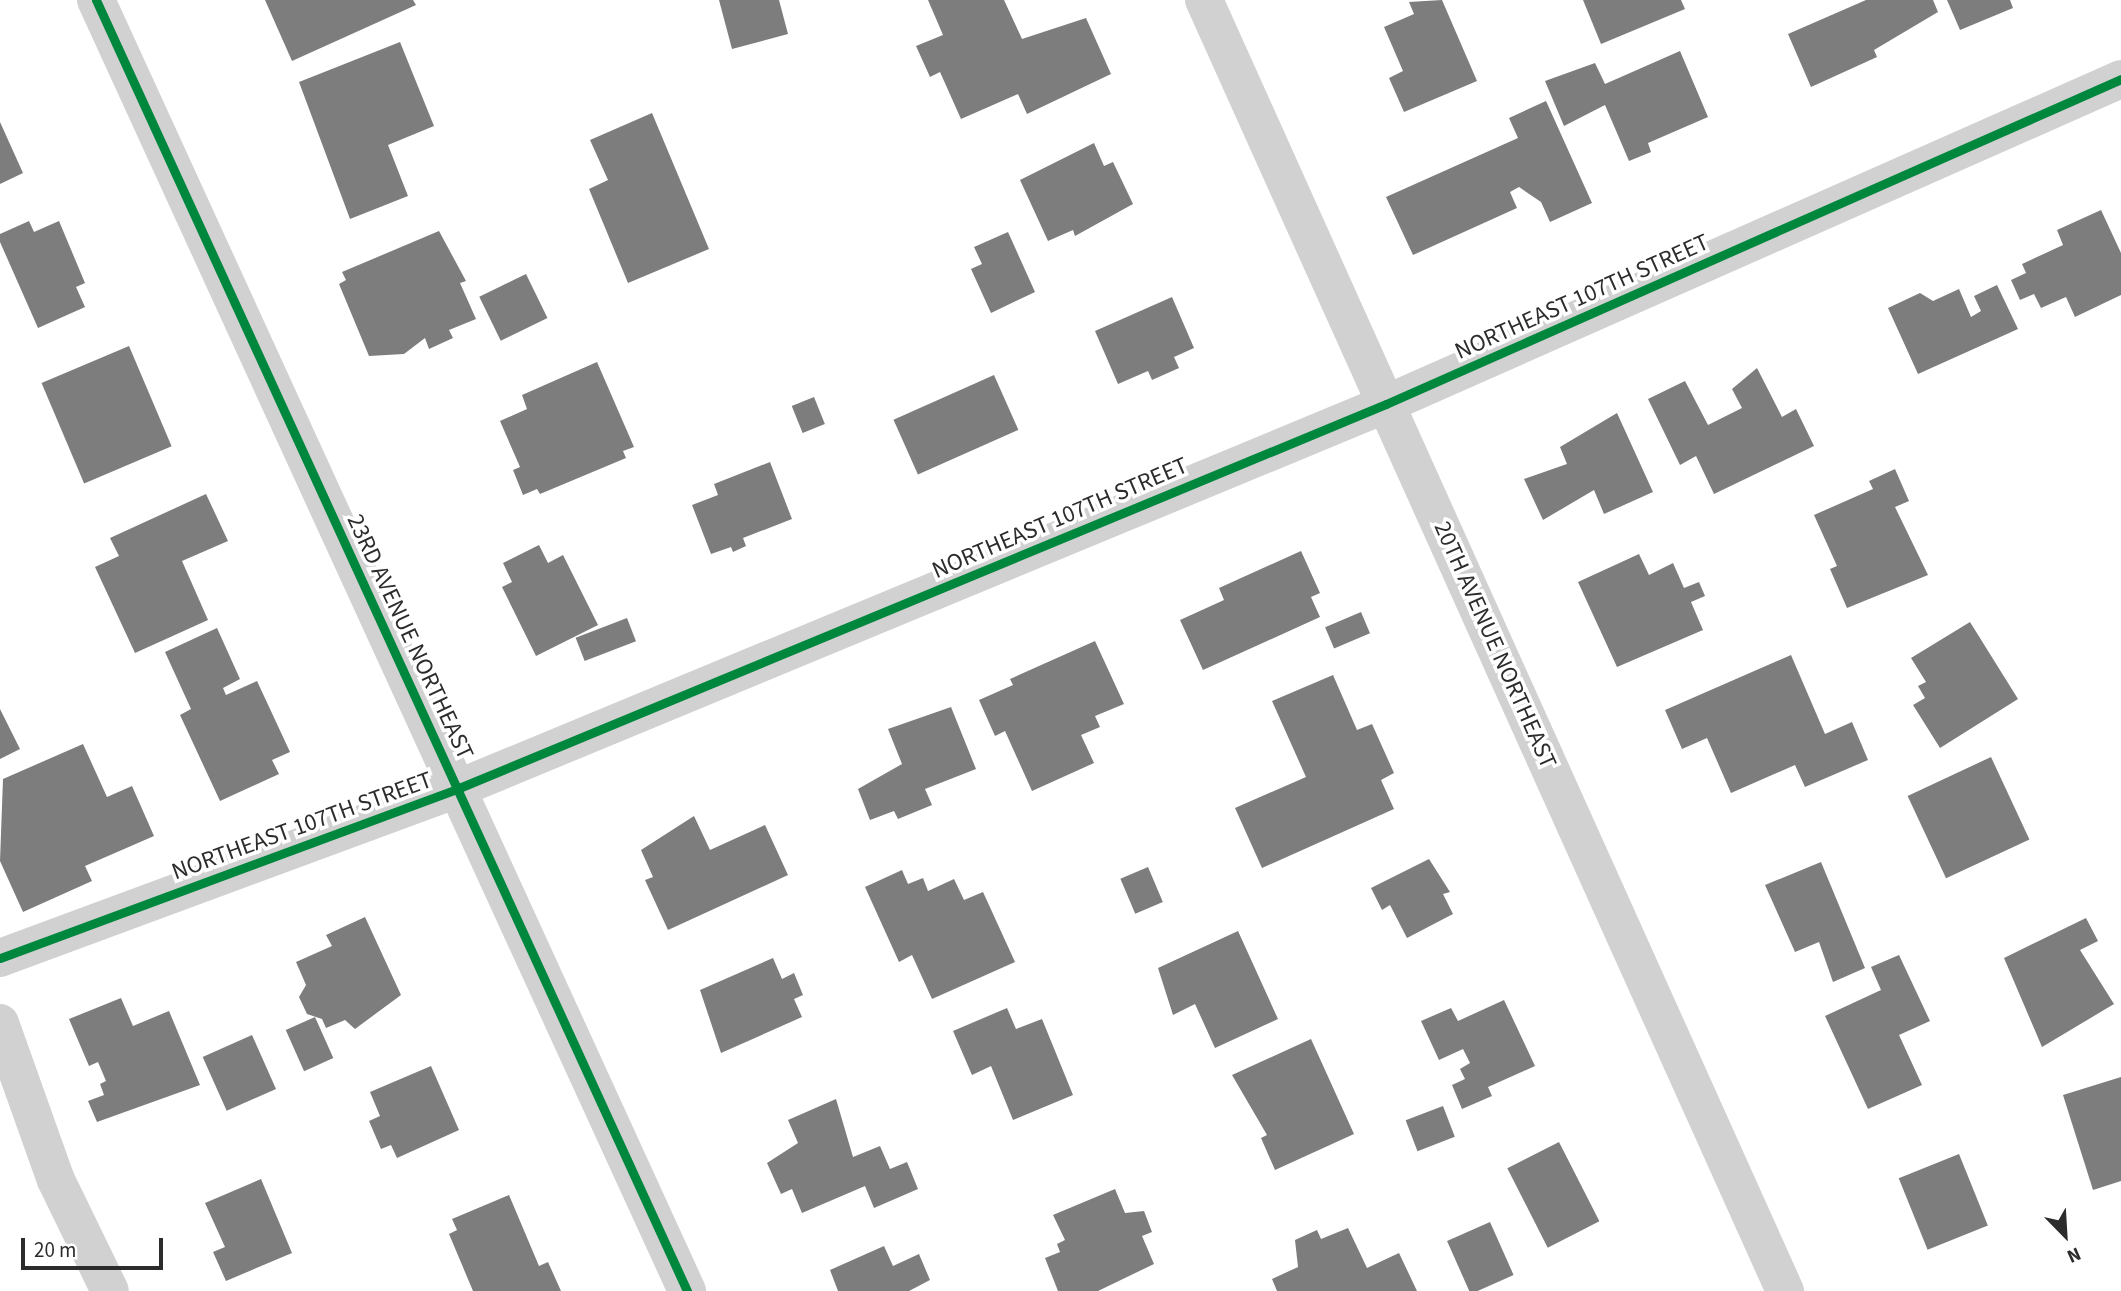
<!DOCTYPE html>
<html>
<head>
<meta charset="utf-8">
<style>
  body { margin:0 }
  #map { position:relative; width:2121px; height:1291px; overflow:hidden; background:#fff; font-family:"Source Sans 3",sans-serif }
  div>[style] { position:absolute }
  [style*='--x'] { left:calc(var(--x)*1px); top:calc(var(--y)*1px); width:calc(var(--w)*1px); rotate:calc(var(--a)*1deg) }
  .building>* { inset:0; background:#7d7d7d; transform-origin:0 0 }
  .minor>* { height:38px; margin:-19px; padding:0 19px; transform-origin:19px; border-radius:19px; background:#d1d1d1 }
  .cycleway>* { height:9px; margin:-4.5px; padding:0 4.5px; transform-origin:4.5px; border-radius:4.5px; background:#00873e }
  span { translate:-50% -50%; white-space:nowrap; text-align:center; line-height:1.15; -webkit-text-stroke:7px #fff; paint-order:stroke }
  .street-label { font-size:24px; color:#2c2c2c }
  .north { position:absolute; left:2030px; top:1200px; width:70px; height:70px; -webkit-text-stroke:5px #fff; paint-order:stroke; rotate:156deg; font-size:19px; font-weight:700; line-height:28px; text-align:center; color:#2c2c2c }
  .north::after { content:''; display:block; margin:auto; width:24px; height:32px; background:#2c2c2c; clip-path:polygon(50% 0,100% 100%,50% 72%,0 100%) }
  .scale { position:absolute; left:21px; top:1238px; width:142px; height:32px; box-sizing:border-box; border:4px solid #2c2c2c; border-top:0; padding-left:9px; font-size:21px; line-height:24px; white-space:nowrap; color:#2c2c2c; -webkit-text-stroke:5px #fff; paint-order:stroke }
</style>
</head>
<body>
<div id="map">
  <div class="building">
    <i style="clip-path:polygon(265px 0,413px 0,416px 5px,292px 61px)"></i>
    <i style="clip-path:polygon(719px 0,779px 0,788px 34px,732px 49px)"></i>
    <i style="clip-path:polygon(928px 0,1004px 0,1022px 39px,1086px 18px,1111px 74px,1027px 114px,1018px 94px,961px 119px,940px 72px,930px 77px,916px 46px,943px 35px)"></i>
    <i style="clip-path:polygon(1442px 0,1477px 81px,1404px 112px,1389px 78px,1403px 71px,1384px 27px,1414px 14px,1409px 2px)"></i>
    <i style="clip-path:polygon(1583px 0,1681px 0,1685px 9px,1601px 44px)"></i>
    <i style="clip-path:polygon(1866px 0,1933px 0,1938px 12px,1874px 50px,1877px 57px,1811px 87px,1788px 34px)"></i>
    <i style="clip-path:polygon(1947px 0,2010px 0,2013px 8px,1960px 30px)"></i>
    <i style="clip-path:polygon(400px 42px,434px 126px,388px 145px,408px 196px,350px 219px,299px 82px)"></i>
    <i style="clip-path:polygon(1680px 51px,1708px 117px,1648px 143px,1651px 152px,1629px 161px,1605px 105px,1564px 126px,1545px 81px,1595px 63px,1605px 84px)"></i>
    <i style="clip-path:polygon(1546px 101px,1592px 203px,1550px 222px,1541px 202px,1519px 187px,1510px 192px,1517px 208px,1413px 255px,1386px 197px,1518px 138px,1509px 118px)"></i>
    <i style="clip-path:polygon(652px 113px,709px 249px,628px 283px,589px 189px,608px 180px,590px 140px)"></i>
    <i style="clip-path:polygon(0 122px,23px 173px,0 184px)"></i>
    <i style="clip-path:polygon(1094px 143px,1104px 166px,1113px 162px,1133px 204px,1075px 236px,1073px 230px,1048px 241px,1020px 180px)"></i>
    <i style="clip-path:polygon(2101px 210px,2121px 253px,2121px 295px,2075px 317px,2066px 297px,2041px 308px,2034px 294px,2020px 300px,2011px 280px,2026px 273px,2022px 264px,2063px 245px,2057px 230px)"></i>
    <i style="clip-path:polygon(29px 221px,34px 232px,59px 221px,85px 283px,76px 287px,85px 307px,38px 328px,0 242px,0 234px)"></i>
    <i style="clip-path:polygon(439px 231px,466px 281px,460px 283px,476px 319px,449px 330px,453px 338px,429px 349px,425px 338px,404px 354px,369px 356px,339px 284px,346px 280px,342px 272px)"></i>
    <i style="clip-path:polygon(1008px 232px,1035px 292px,991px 313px,971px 269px,982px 264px,974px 247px)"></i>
    <i style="left:526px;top:274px;width:49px;height:52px;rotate:64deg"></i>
    <i style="clip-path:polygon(1997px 285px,2018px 329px,1918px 374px,1888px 308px,1920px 293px,1933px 301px,1959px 289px,1971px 317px,1981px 311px,1974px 296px)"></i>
    <i style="clip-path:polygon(1172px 297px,1194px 348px,1174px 357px,1179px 368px,1152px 380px,1148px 371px,1118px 384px,1095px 331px)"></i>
    <i style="left:129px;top:346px;width:109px;height:95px;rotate:67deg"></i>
    <i style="clip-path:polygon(597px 362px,634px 447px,623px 451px,626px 458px,540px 494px,537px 489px,523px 495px,513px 470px,520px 467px,500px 421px,527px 409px,522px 395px)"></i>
    <i style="clip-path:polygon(1757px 368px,1782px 417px,1796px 409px,1814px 446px,1714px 494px,1696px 456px,1680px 465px,1648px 399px,1685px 381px,1708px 425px,1742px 408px,1732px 389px)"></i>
    <i style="left:994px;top:375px;width:60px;height:110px;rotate:66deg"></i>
    <i style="left:814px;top:397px;width:29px;height:24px;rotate:68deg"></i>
    <i style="clip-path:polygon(1617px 413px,1653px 492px,1604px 514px,1594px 490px,1543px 520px,1524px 479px,1567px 464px,1560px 447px)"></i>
    <i style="clip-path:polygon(770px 462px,792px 519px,743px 538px,746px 546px,733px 552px,731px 547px,711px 554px,692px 505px,718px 495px,714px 484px)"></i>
    <i style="clip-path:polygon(1895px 469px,1909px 501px,1895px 507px,1928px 575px,1847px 608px,1830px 569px,1837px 566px,1814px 515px,1873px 489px,1869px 481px)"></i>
    <i style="clip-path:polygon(206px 494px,228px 541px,182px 561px,208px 620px,135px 653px,95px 567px,119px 556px,110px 538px)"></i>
    <i style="clip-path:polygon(539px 545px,548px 563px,563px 555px,598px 625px,536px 656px,502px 587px,512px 582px,503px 563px)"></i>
    <i style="clip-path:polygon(1301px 551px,1320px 593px,1311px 597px,1320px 617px,1203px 670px,1180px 620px,1224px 600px,1219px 588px)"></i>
    <i style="clip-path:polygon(1639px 554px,1649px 575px,1673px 563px,1684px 588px,1699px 582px,1705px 596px,1691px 602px,1703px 630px,1617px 667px,1578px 582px)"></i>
    <i style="left:1361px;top:612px;width:23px;height:39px;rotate:67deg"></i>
    <i style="left:627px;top:618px;width:25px;height:55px;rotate:69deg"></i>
    <i style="clip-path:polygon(1970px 622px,2018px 699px,1940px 748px,1913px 705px,1925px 698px,1918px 686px,1926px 682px,1911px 658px)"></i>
    <i style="clip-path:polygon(217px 628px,240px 679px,223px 688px,226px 695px,257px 681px,290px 752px,272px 760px,279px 774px,220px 801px,180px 715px,191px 709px,165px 652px)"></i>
    <i style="clip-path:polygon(1095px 641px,1124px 704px,1095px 716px,1100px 727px,1081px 735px,1094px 763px,1032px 791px,1005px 731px,995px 736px,979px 700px,1013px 685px,1010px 679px)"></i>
    <i style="clip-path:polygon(1791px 655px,1825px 734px,1852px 722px,1868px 760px,1805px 787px,1795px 765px,1731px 793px,1707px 738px,1682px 749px,1665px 710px)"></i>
    <i style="clip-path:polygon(1333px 675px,1357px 730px,1372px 724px,1394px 773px,1381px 780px,1394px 809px,1262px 868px,1235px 808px,1306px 777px,1272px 701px)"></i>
    <i style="clip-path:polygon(951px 707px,976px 769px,925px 789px,932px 805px,898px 819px,894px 811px,870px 820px,858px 789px,902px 764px,888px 729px)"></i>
    <i style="clip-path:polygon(0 709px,20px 749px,0 759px)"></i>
    <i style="clip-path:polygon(83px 744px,107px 797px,132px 786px,154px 836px,85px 866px,92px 881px,23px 912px,0 861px,3px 779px)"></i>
    <i style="left:1991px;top:757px;width:91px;height:92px;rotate:65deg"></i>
    <i style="clip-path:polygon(694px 816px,710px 850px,765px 825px,788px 875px,668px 930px,645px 880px,653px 877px,641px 850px)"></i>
    <i style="clip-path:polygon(1429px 859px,1450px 892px,1443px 894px,1453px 914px,1407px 938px,1390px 905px,1382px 910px,1371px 888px)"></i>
    <i style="clip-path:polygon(1821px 862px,1865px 968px,1833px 982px,1819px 942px,1795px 952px,1765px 885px)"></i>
    <i style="left:1148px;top:867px;width:38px;height:30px;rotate:67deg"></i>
    <i style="clip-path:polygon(902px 870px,908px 884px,923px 878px,928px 891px,954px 879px,964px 900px,983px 892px,1015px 962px,932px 999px,912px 955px,899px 962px,865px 887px)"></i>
    <i style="clip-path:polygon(365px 917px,401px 995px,355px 1029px,345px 1020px,326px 1028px,322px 1019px,307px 1014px,299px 997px,306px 985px,296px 962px,332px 946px,326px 935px)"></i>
    <i style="clip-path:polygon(2086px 918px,2098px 941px,2080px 950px,2114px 1004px,2042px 1047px,2004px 958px)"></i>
    <i style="clip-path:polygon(1238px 931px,1278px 1019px,1215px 1048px,1195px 1004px,1173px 1015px,1158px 968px)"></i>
    <i style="clip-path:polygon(1899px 955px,1930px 1021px,1899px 1035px,1922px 1085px,1868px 1109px,1825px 1016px,1881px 990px,1871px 967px)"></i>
    <i style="clip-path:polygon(773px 958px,782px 979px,794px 973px,803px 995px,794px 999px,802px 1017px,721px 1053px,700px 990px)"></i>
    <i style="clip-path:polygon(121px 998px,133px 1026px,169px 1011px,200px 1085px,97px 1122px,88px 1101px,104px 1095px,100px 1084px,106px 1081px,98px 1062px,89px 1066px,69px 1019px)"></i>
    <i style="clip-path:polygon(1504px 1000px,1535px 1066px,1488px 1087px,1492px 1096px,1462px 1109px,1452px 1085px,1465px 1079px,1460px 1069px,1470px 1063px,1463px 1049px,1439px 1060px,1421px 1021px,1451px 1008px,1458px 1021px)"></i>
    <i style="clip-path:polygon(1007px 1008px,1016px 1029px,1042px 1019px,1073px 1095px,1013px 1120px,991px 1066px,972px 1075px,953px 1031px)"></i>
    <i style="left:315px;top:1017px;width:45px;height:32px;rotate:66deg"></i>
    <i style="left:252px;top:1035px;width:59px;height:54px;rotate:66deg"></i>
    <i style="clip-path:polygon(1311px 1039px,1354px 1134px,1275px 1170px,1261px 1138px,1267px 1135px,1232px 1075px)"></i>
    <i style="clip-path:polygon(431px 1066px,459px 1130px,397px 1158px,391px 1145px,381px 1149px,369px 1121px,380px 1116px,370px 1092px)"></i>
    <i style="clip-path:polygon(2121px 1077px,2121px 1181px,2093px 1190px,2063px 1095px)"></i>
    <i style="clip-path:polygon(836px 1099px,853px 1157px,880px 1146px,890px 1169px,907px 1162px,918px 1189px,874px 1208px,865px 1186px,802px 1213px,792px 1189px,781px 1194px,767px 1163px,798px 1143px,788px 1120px)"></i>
    <i style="left:1443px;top:1106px;width:33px;height:40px;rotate:69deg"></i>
    <i style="left:1559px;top:1142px;width:89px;height:58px;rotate:63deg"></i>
    <i style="left:1959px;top:1154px;width:77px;height:65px;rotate:68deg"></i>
    <i style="clip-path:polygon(261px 1179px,292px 1253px,226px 1281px,213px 1252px,225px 1247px,205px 1203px)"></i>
    <i style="clip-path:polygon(1115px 1189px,1125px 1213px,1144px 1211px,1152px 1232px,1142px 1236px,1154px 1264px,1098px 1291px,1058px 1291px,1045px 1258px,1060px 1252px,1057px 1244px,1065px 1240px,1053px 1215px)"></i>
    <i style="clip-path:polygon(509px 1195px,539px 1266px,548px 1262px,561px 1291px,473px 1291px,449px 1234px,457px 1230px,452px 1219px)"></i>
    <i style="left:1490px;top:1222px;width:58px;height:47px;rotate:66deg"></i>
    <i style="clip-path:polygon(1348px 1228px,1367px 1268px,1399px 1253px,1417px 1291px,1277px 1291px,1272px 1279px,1298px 1267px,1295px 1240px,1317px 1230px,1321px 1239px)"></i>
    <i style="clip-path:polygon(884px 1246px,893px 1266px,919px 1254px,930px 1280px,909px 1291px,838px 1291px,830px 1270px)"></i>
  </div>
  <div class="minor">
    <i style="--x:96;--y:0;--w:1420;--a:65.4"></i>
    <i style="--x:1204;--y:0;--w:1416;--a:65.77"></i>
    <i style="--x:0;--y:958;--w:489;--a:-20.3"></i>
    <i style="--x:459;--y:788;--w:1003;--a:-22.5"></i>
    <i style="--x:1386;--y:404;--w:804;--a:-23.85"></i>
    <i style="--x:0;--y:1023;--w:167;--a:70.4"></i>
    <i style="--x:56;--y:1180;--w:123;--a:64.1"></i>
  </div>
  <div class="cycleway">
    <i style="--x:96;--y:0;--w:1420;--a:65.4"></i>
    <i style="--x:0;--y:958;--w:489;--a:-20.3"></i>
    <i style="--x:459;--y:788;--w:1003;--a:-22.5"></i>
    <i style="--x:1386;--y:404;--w:804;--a:-23.85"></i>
  </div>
  <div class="street-label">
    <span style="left:1582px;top:297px;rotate:-24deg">NORTHEAST 107TH STREET</span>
    <span style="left:1060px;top:518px;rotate:-23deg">NORTHEAST 107TH STREET</span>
    <span style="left:410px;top:637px;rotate:65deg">23RD AVENUE NORTHEAST</span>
    <span style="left:1495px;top:645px;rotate:66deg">20TH AVENUE NORTHEAST</span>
    <span style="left:302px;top:826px;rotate:-20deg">NORTHEAST 107TH STREET</span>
  </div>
  <div class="north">N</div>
  <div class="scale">20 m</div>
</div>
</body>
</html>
